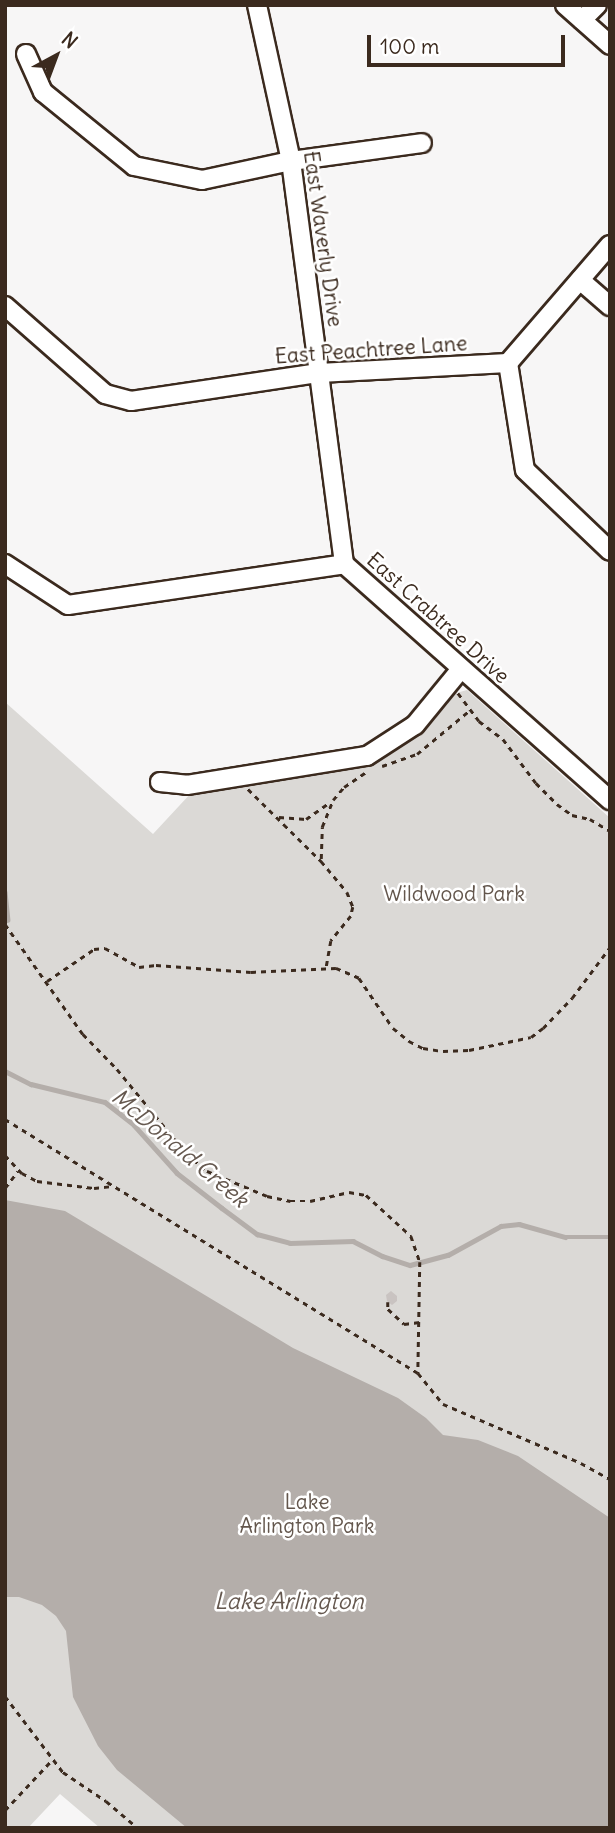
<!DOCTYPE html>
<html>
<head>
<meta charset="utf-8">
<style>
  body { margin:0 }
  #map { position:relative; width:615px; height:1833px; overflow:hidden; background:#f7f6f6; font-family:Delius,sans-serif }
  div>[style] { position:absolute }
  [style*='--x'] { left:calc(var(--x)*1px); top:calc(var(--y)*1px); width:calc(var(--w)*1px); rotate:calc(var(--a)*1deg) }
  .green>* { inset:0; background:#dbd9d6 }
  .water>* { inset:0; background:#b4aeaa }
  .stream>* { height:4.5px; margin:-2.25px; padding:0 2.25px; transform-origin:2.25px; border-radius:2.25px; background:#b4aeaa }
  .building>* { inset:0; background:#c9c3c1 }
  .path>* { height:2.5px; margin-top:-1.25px; transform-origin:0; background:repeating-linear-gradient(90deg,#3b2a1e 0 5px,transparent 0 10px) }
  .roads { filter:drop-shadow(2px 0 #3b2a1e) drop-shadow(-2px 0 #3b2a1e) drop-shadow(0 2px #3b2a1e) drop-shadow(0 -2px #3b2a1e) }
  .minor>* { height:18px; margin:-9px; padding:0 9px; transform-origin:9px; border-radius:9px; background:#fff }
  span { translate:-50% -50%; white-space:nowrap; text-align:center; line-height:1.15; -webkit-text-stroke:5px #fff; paint-order:stroke }
  .street-label { font-size:21px; color:#3b2a1e }
  .park-label { font-size:21px; color:#63564c }
  .water-label { font-size:23px; color:#65584f; font-style:italic }
  .frame { position:absolute; inset:0; border:7px solid #3b2a1e; pointer-events:none }
  .north { position:absolute; left:21px; top:21px; width:70px; height:70px; -webkit-text-stroke:5px #fff; paint-order:stroke; rotate:41deg; font-size:19px; font-weight:700; line-height:28px; text-align:center; color:#3b2a1e }
  .north::after { content:''; display:block; margin:auto; width:24px; height:32px; background:#3b2a1e; clip-path:polygon(50% 0,100% 100%,50% 72%,0 100%) }
  .scale { position:absolute; left:367px; top:35px; width:198px; height:32px; box-sizing:border-box; border:4px solid #3b2a1e; border-top:0; padding-left:9px; font-size:21px; line-height:24px; white-space:nowrap; color:#3b2a1e; -webkit-text-stroke:5px #fff; paint-order:stroke }
</style>
</head>
<body>
<div id="map">
  <div class="green">
    <i style="clip-path:polygon(467px 690px,610px 818px,610px 1828px,100px 1828px,60px 1794px,28px 1828px,5px 1828px,5px 702px,153px 834px,192px 792px,337px 771px,369px 762px,414px 736px,449px 695px)"></i>
  </div>
  <div class="water">
    <i style="clip-path:polygon(5px 1200px,65px 1211px,293px 1348px,398px 1398px,426px 1418px,443px 1435px,478px 1440px,518px 1456px,610px 1518px,610px 1828px,187px 1828px,117px 1770px,98px 1746px,73px 1697px,66px 1631px,56px 1616px,42px 1605px,19px 1597px,5px 1597px)"></i>
  </div>
  <div class="stream">
    <i style="--x:5;--y:892;--w:28;--a:84"></i>
    <i style="--x:5;--y:1071;--w:29;--a:27"></i>
    <i style="--x:31;--y:1084;--w:76;--a:13.7"></i>
    <i style="--x:105;--y:1102;--w:37;--a:38"></i>
    <i style="--x:134;--y:1125;--w:64;--a:48.1"></i>
    <i style="--x:177;--y:1173;--w:57;--a:37.9"></i>
    <i style="--x:222;--y:1208;--w:44;--a:36.6"></i>
    <i style="--x:257;--y:1234;--w:34;--a:15"></i>
    <i style="--x:290;--y:1243;--w:63;--a:-1.8"></i>
    <i style="--x:353;--y:1241;--w:33;--a:27"></i>
    <i style="--x:382;--y:1256;--w:29;--a:18"></i>
    <i style="--x:410;--y:1265;--w:39;--a:-15"></i>
    <i style="--x:448;--y:1255;--w:60;--a:-28.7"></i>
    <i style="--x:501;--y:1226;--w:18;--a:-6"></i>
    <i style="--x:519;--y:1224;--w:48;--a:15.8"></i>
    <i style="--x:565;--y:1237;--w:45;--a:0"></i>
  </div>
  <div class="building">
    <i style="clip-path:polygon(391px 1291px,397px 1296px,397px 1301px,392px 1305px,387px 1301px,386px 1295px)"></i>
  </div>
  <div class="path">
    <i style="--x:458;--y:693;--w:35;--a:53"></i>
    <i style="--x:479;--y:721;--w:30;--a:37"></i>
    <i style="--x:503;--y:739;--w:55;--a:53.1"></i>
    <i style="--x:536;--y:783;--w:30;--a:45"></i>
    <i style="--x:557;--y:804;--w:19;--a:36"></i>
    <i style="--x:572;--y:815;--w:18;--a:13"></i>
    <i style="--x:590;--y:819;--w:23;--a:31"></i>
    <i style="--x:382;--y:766;--w:37;--a:-19"></i>
    <i style="--x:417;--y:754;--w:69;--a:-39.7"></i>
    <i style="--x:248;--y:789;--w:103;--a:44.6"></i>
    <i style="--x:321;--y:861;--w:40;--a:50"></i>
    <i style="--x:347;--y:892;--w:16;--a:68"></i>
    <i style="--x:353;--y:907;--w:9;--a:103"></i>
    <i style="--x:351;--y:916;--w:32;--a:129"></i>
    <i style="--x:331;--y:941;--w:27;--a:100"></i>
    <i style="--x:279;--y:817;--w:27;--a:4"></i>
    <i style="--x:306;--y:819;--w:29;--a:-35"></i>
    <i style="--x:321;--y:859;--w:32;--a:-88"></i>
    <i style="--x:322;--y:827;--w:29;--a:-68"></i>
    <i style="--x:333;--y:800;--w:17;--a:-50"></i>
    <i style="--x:344;--y:787;--w:27;--a:-34"></i>
    <i style="--x:5;--y:924;--w:135;--a:54.7"></i>
    <i style="--x:83;--y:1034;--w:49;--a:45.8"></i>
    <i style="--x:117;--y:1069;--w:109;--a:50.6"></i>
    <i style="--x:186;--y:1153;--w:28;--a:41"></i>
    <i style="--x:207;--y:1171;--w:65;--a:22.6"></i>
    <i style="--x:267;--y:1196;--w:24;--a:12"></i>
    <i style="--x:290;--y:1201;--w:20;--a:0"></i>
    <i style="--x:310;--y:1201;--w:40;--a:-13"></i>
    <i style="--x:349;--y:1192;--w:17;--a:10"></i>
    <i style="--x:366;--y:1195;--w:61;--a:42.3"></i>
    <i style="--x:411;--y:1236;--w:28;--a:71"></i>
    <i style="--x:420;--y:1262;--w:111;--a:91"></i>
    <i style="--x:47;--y:981;--w:57;--a:-34.2"></i>
    <i style="--x:94;--y:949;--w:11;--a:-5"></i>
    <i style="--x:105;--y:948;--w:39;--a:29"></i>
    <i style="--x:139;--y:967;--w:17;--a:-7"></i>
    <i style="--x:156;--y:965;--w:95;--a:4.2"></i>
    <i style="--x:251;--y:972;--w:85;--a:-2.7"></i>
    <i style="--x:336;--y:968;--w:25;--a:23"></i>
    <i style="--x:359;--y:978;--w:60;--a:55.8"></i>
    <i style="--x:393;--y:1028;--w:21;--a:39"></i>
    <i style="--x:409;--y:1041;--w:16;--a:27"></i>
    <i style="--x:423;--y:1048;--w:20;--a:9"></i>
    <i style="--x:443;--y:1051;--w:26;--a:-2"></i>
    <i style="--x:469;--y:1050;--w:63;--a:-11.8"></i>
    <i style="--x:531;--y:1037;--w:15;--a:-37"></i>
    <i style="--x:543;--y:1028;--w:42;--a:-46"></i>
    <i style="--x:572;--y:998;--w:64;--a:-53.3"></i>
    <i style="--x:5;--y:1119;--w:485;--a:31.6"></i>
    <i style="--x:418;--y:1373;--w:40;--a:51"></i>
    <i style="--x:443;--y:1404;--w:150;--a:23.1"></i>
    <i style="--x:581;--y:1463;--w:33;--a:29"></i>
    <i style="--x:5;--y:1155;--w:25;--a:47"></i>
    <i style="--x:22;--y:1173;--w:17;--a:28"></i>
    <i style="--x:37;--y:1181;--w:57;--a:7"></i>
    <i style="--x:94;--y:1188;--w:18;--a:-6"></i>
    <i style="--x:5;--y:1188;--w:21;--a:-53"></i>
    <i style="--x:388;--y:1302;--w:7;--a:90"></i>
    <i style="--x:388;--y:1309;--w:22;--a:43"></i>
    <i style="--x:404;--y:1324;--w:16;--a:-7"></i>
    <i style="--x:5;--y:1696;--w:96;--a:52.7"></i>
    <i style="--x:63;--y:1772;--w:52;--a:34"></i>
    <i style="--x:106;--y:1801;--w:42;--a:40.2"></i>
    <i style="--x:5;--y:1810;--w:69;--a:-46.8"></i>
  </div>
  <div class="roads">
    <div class="minor">
      <i style="--x:257;--y:5;--w:160;--a:77.7"></i>
      <i style="--x:291;--y:161;--w:406;--a:82.5"></i>
      <i style="--x:565;--y:5;--w:60;--a:41.6"></i>
      <i style="--x:582;--y:20;--w:21;--a:-45"></i>
      <i style="--x:26;--y:54;--w:42;--a:65.9"></i>
      <i style="--x:43;--y:92;--w:117;--a:39.1"></i>
      <i style="--x:134;--y:166;--w:69;--a:11.6"></i>
      <i style="--x:202;--y:180;--w:91;--a:-12.1"></i>
      <i style="--x:291;--y:161;--w:132;--a:-7.8"></i>
      <i style="--x:580;--y:280;--w:40;--a:41"></i>
      <i style="--x:5;--y:306;--w:133;--a:41.3"></i>
      <i style="--x:105;--y:394;--w:27;--a:15"></i>
      <i style="--x:131;--y:401;--w:190;--a:-8.5"></i>
      <i style="--x:319;--y:373;--w:189;--a:-3"></i>
      <i style="--x:508;--y:363;--w:108;--a:81"></i>
      <i style="--x:525;--y:470;--w:117;--a:43.6"></i>
      <i style="--x:508;--y:363;--w:156;--a:-49.2"></i>
      <i style="--x:5;--y:564;--w:75;--a:33.1"></i>
      <i style="--x:68;--y:605;--w:279;--a:-8.4"></i>
      <i style="--x:344;--y:564;--w:356;--a:41.6"></i>
      <i style="--x:160;--y:782;--w:27;--a:6"></i>
      <i style="--x:187;--y:785;--w:182;--a:-9.2"></i>
      <i style="--x:367;--y:756;--w:57;--a:-32.9"></i>
      <i style="--x:415;--y:725;--w:71;--a:-50.7"></i>
    </div>
  </div>
  <div class="street-label">
    <span style="left:323px;top:239px;rotate:82deg">East Waverly Drive</span>
    <span style="left:371px;top:350px;rotate:-4deg">East Peachtree Lane</span>
    <span style="left:438px;top:618px;rotate:42deg">East Crabtree Drive</span>
  </div>
  <div class="park-label">
    <span style="left:454px;top:894px">Wildwood Park</span>
    <span style="left:307px;top:1514px">Lake<br>Arlington Park</span>
  </div>
  <div class="water-label">
    <span style="left:180px;top:1148px;rotate:40deg">McDonald Creek</span>
    <span style="left:289px;top:1601px">Lake Arlington</span>
  </div>
  <div class="frame"></div>
  <div class="north">N</div>
  <div class="scale">100 m</div>
</div>
</body>
</html>
